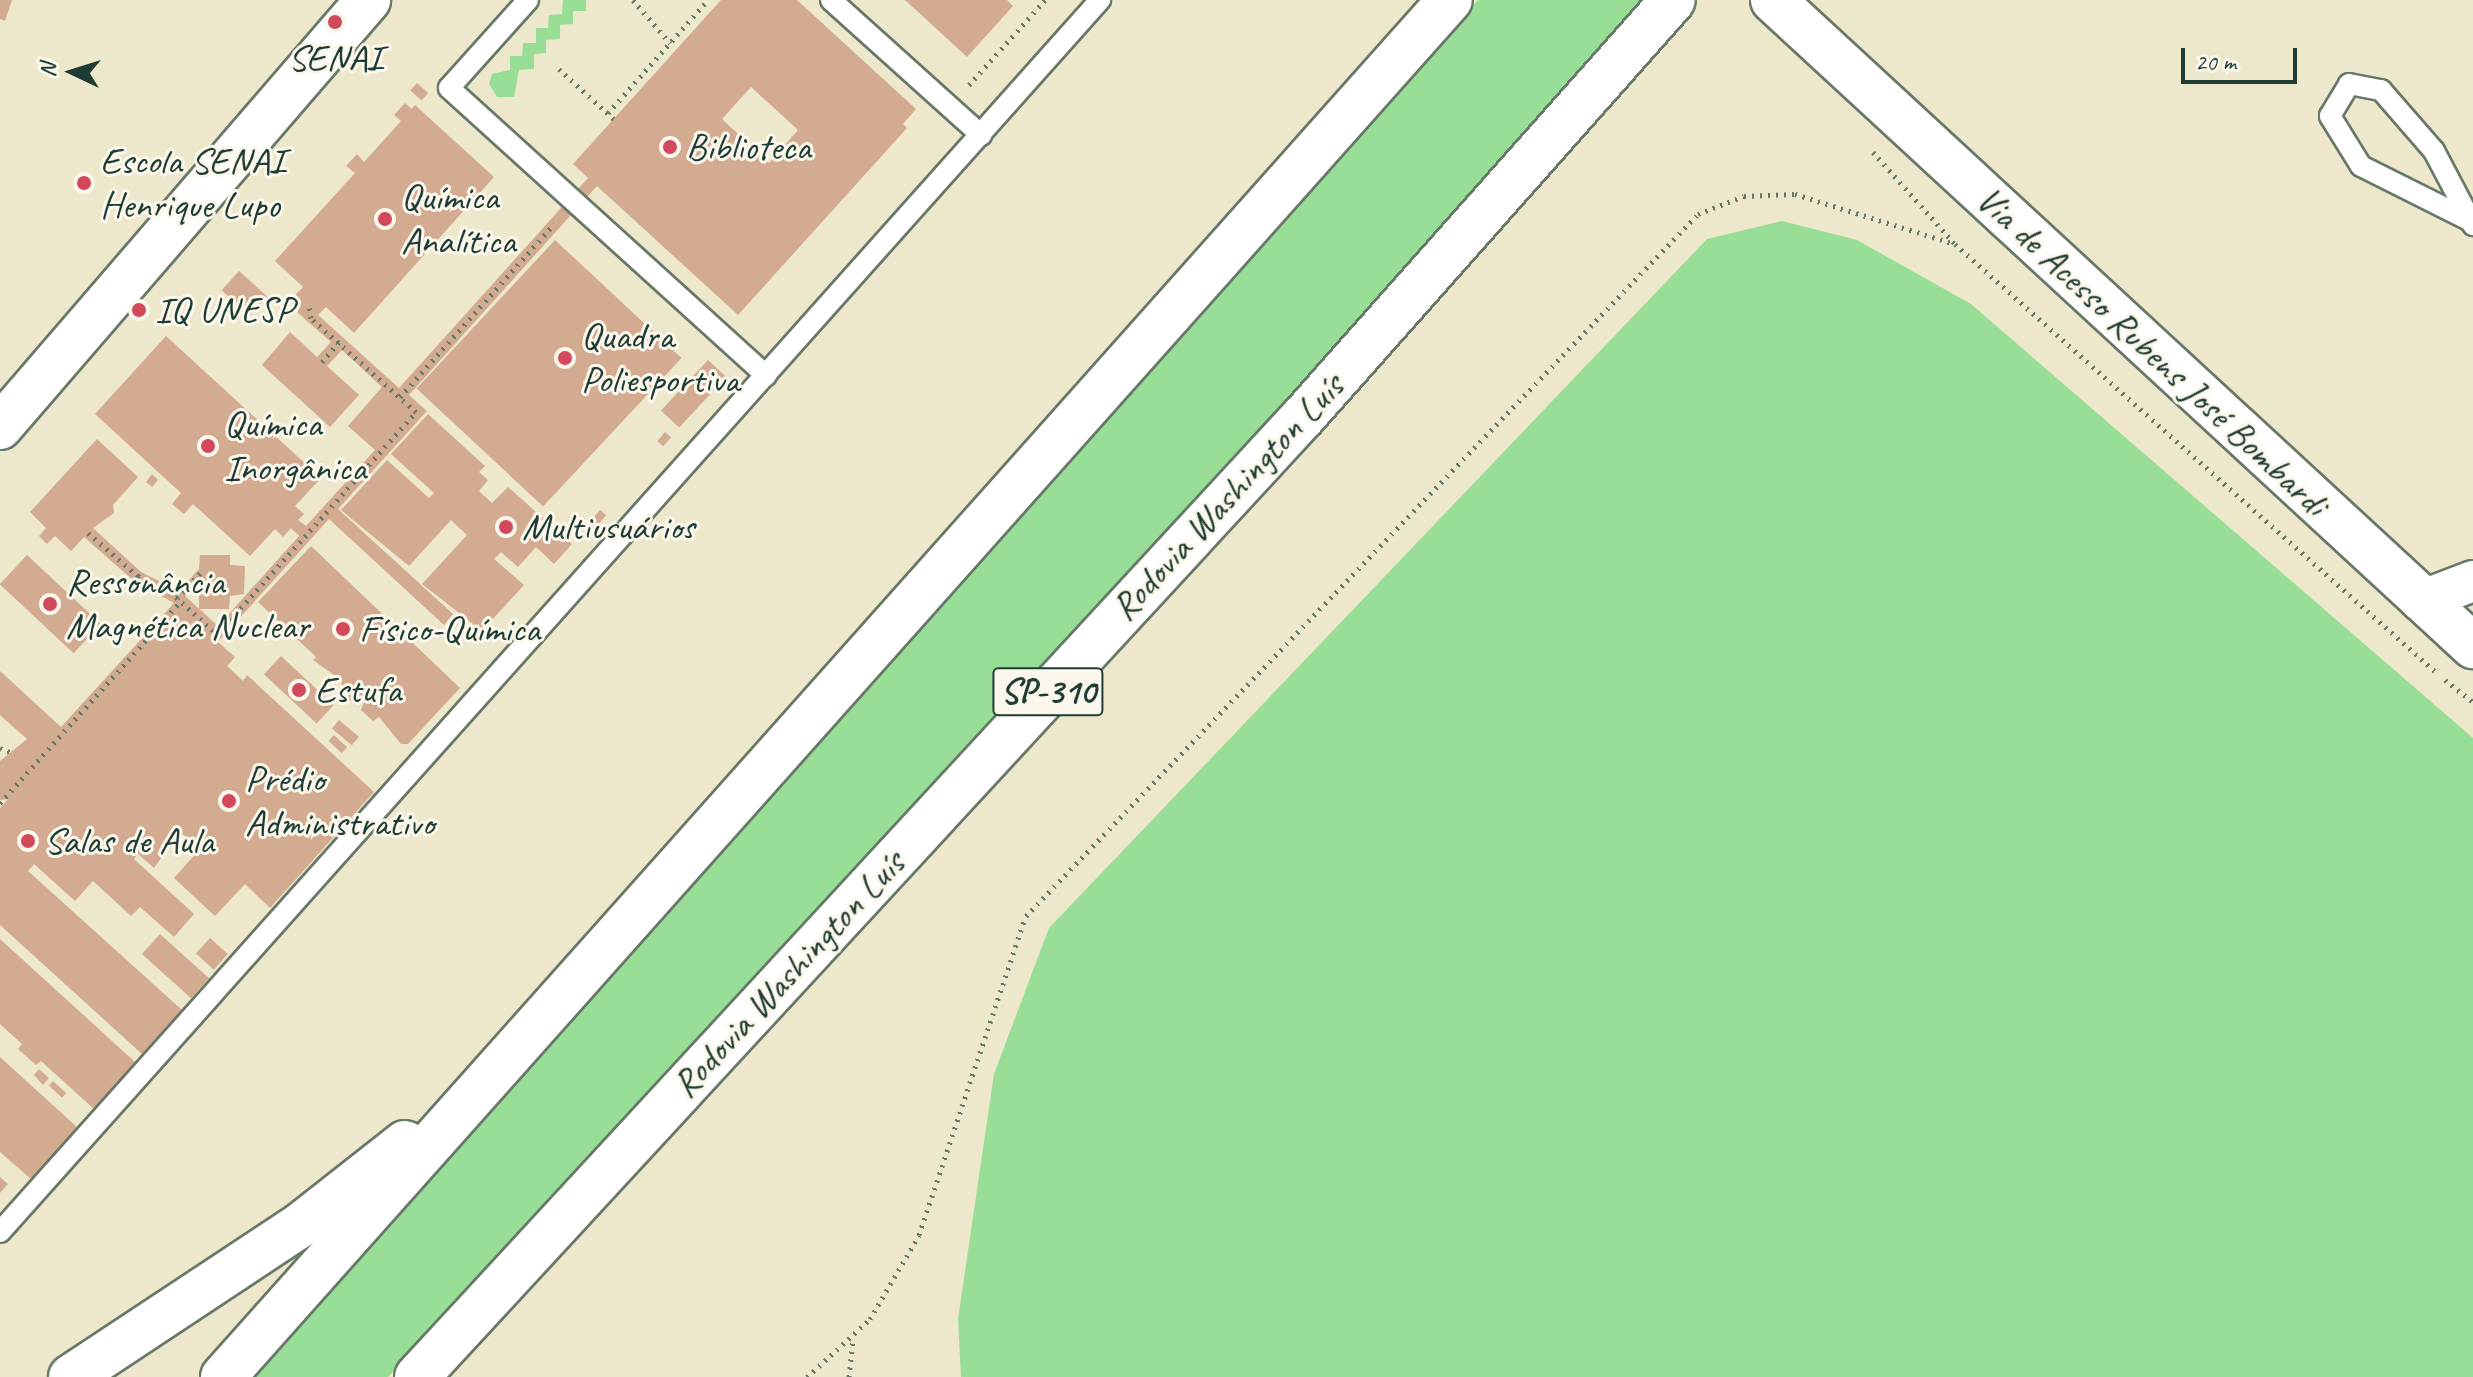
<!DOCTYPE html>
<html>
<head>
<meta charset="utf-8">
<style>
  body { margin:0 }
  #map { position:relative; width:2473px; height:1377px; overflow:hidden; background:#ede8cc; font-family:Caveat,sans-serif }
  div>[style] { position:absolute }
  [style*='--x'] { left:calc(var(--x)*1px); top:calc(var(--y)*1px); width:calc(var(--w)*1px); rotate:calc(var(--a)*1deg) }
  .green>* { inset:0; background:#98de97 }
  .building>* { inset:0; background:#d3ab90; transform-origin:0 0 }
  .path>* { height:5px; margin-top:-2.5px; transform-origin:0; background:repeating-linear-gradient(90deg,#677969 0 2px,transparent 0 8px) }
  .roads { filter:drop-shadow(2px 0 #677969) drop-shadow(-2px 0 #677969) drop-shadow(0 2px #677969) drop-shadow(0 -2px #677969) }
  .service>* { height:20px; margin:-10px; padding:0 10px; transform-origin:10px; border-radius:10px; background:#fff }
  .minor>* { height:40px; margin:-20px; padding:0 20px; transform-origin:20px; border-radius:20px; background:#fff }
  .secondary>* { height:44px; margin:-22px; padding:0 22px; transform-origin:22px; border-radius:22px; background:#fff }
  .motorway>* { height:44px; margin:-22px; padding:0 22px; transform-origin:22px; border-radius:22px; background:#fff }
  .dots>* { width:22px; height:22px; translate:-50% -50%; box-sizing:border-box; border:4px solid #fbf7ec; border-radius:50% }
  span { translate:-50% -50%; white-space:nowrap; text-align:center; line-height:1.15; -webkit-text-stroke:6px #fbf7ec; paint-order:stroke }
  .shield-label span { padding:2px 6px; background:#fbf7ec; border:2px solid; border-radius:6px; -webkit-text-stroke-width:0 }
  .shield-label { font-size:36px; color:#1f3d34; font-weight:700 }
  .poi-label { font-size:38px; color:#1f3d34 }
  .left { translate:0 -50%; text-align:left }
  .street-label { font-size:38px; color:#1f3d34 }
  .north { position:absolute; left:32px; top:32px; width:80px; height:80px; -webkit-text-stroke:6px #fbf7ec; paint-order:stroke; rotate:274deg; font-size:22px; font-weight:700; line-height:32px; text-align:center; color:#1f3d34 }
  .north::after { content:''; display:block; margin:auto; width:28px; height:36px; background:#1f3d34; clip-path:polygon(50% 0,100% 100%,50% 72%,0 100%) }
  .scale { position:absolute; left:2181px; top:48px; width:116px; height:36px; box-sizing:border-box; border:4px solid #1f3d34; border-top:0; padding-left:10px; font-size:24px; line-height:28px; white-space:nowrap; color:#1f3d34; -webkit-text-stroke:6px #fbf7ec; paint-order:stroke }
</style>
</head>
<body>
<div id="map">
  <div class="green">
    <i style="clip-path:polygon(563px 0,586px 0,586px 11px,573px 11px,573px 24px,560px 25px,560px 39px,546px 40px,546px 53px,534px 54px,534px 69px,519px 70px,514px 97px,497px 97px,489px 84px,492px 74px,510px 70px,510px 56px,522px 56px,523px 43px,536px 43px,536px 28px,548px 28px,549px 15px,562px 14px)"></i>
    <i style="clip-path:polygon(1478px 0,1646px 0,1289px 400px,388px 1377px,254px 1377px)"></i>
    <i style="clip-path:polygon(1782px 221px,1857px 240px,1971px 304px,2473px 738px,2473px 1377px,961px 1377px,958px 1319px,994px 1074px,1049px 928px,1707px 239px)"></i>
  </div>
  <div class="building">
    <i style="clip-path:polygon(0 0,12px 0,5px 21px,0 19px)"></i>
    <i style="clip-path:polygon(evenodd,721px 0,797px 0,916px 109px,903px 124px,907px 128px,738px 315px,597px 186px,409px 395px,427px 411px,338px 509px,453px 614px,444px 625px,329px 519px,218px 642px,235px 657px,227px 666px,243px 681px,247px 675px,374px 792px,270px 908px,245px 884px,215px 916px,174px 878px,200px 849px,180px 832px,154px 868px,138px 854px,134px 859px,194px 914px,174px 937px,140px 907px,131px 916px,93px 881px,75px 901px,34px 864px,28px 871px,182px 1010px,142px 1054px,0 925px,0 808px,8px 799px,0 800px,0 761px,27px 739px,0 715px,0 671px,61px 727px,174px 603px,134px 581px,84px 537px,71px 551px,55px 536px,47px 544px,39px 536px,46px 528px,30px 512px,97px 439px,138px 477px,113px 505px,114px 513px,93px 528px,141px 572px,179px 591px,199px 569px,200px 555px,230px 555px,230px 565px,245px 566px,244px 594px,230px 596px,229px 609px,199px 609px,199px 579px,185px 596px,218px 626px,299px 536px,291px 528px,283px 537px,275px 529px,250px 556px,193px 504px,184px 514px,172px 504px,181px 493px,95px 414px,166px 336px,321px 478px,295px 506px,304px 514px,298px 520px,306px 526px,375px 450px,348px 426px,382px 387px,342px 350px,327px 366px,359px 395px,330px 427px,262px 365px,290px 332px,317px 357px,331px 342px,298px 313px,296px 294px,303px 287px,275px 261px,355px 173px,346px 166px,357px 154px,364px 162px,401px 121px,394px 115px,405px 103px,412px 109px,415px 105px,494px 177px,354px 333px,326px 307px,318px 315px,399px 388px,588px 178px,573px 164px,721px 0,751px 87px,798px 130px,769px 163px,722px 119px,751px 87px)"></i>
    <i style="clip-path:polygon(905px 0,1007px 0,1013px 6px,967px 57px)"></i>
    <i style="left:417px;top:83px;width:15px;height:10px;rotate:42deg"></i>
    <i style="left:555px;top:240px;width:173px;height:203px;rotate:43deg"></i>
    <i style="left:239px;top:271px;width:38px;height:26px;rotate:42deg"></i>
    <i style="left:708px;top:360px;width:25px;height:69px;rotate:43deg"></i>
    <i style="clip-path:polygon(428px 414px,485px 466px,479px 472px,488px 480px,479px 491px,492px 503px,508px 487px,572px 544px,554px 564px,536px 547px,518px 567px,501px 552px,494px 559px,524px 585px,482px 631px,422px 584px,467px 535px,451px 520px,409px 566px,341px 510px,387px 460px,429px 498px,434px 493px,391px 454px)"></i>
    <i style="left:665px;top:432px;width:8px;height:12px;rotate:40deg"></i>
    <i style="clip-path:polygon(152px 474px,158px 480px,152px 487px,146px 482px)"></i>
    <i style="left:600px;top:510px;width:8px;height:18px;rotate:40deg"></i>
    <i style="clip-path:polygon(311px 546px,460px 688px,408px 744px,401px 744px,379px 717px,373px 721px,361px 710px,364px 702px,360px 699px,355px 705px,343px 693px,341px 680px,313px 660px,316px 657px,258px 602px)"></i>
    <i style="left:27px;top:555px;width:101px;height:40px;rotate:43deg"></i>
    <i style="left:281px;top:656px;width:72px;height:25px;rotate:43deg"></i>
    <i style="left:339px;top:720px;width:26px;height:11px;rotate:40deg"></i>
    <i style="left:334px;top:735px;width:18px;height:8px;rotate:43deg"></i>
    <i style="left:160px;top:934px;width:66px;height:27px;rotate:42deg"></i>
    <i style="left:210px;top:938px;width:24px;height:21px;rotate:42deg"></i>
    <i style="clip-path:polygon(0 939px,135px 1062px,94px 1109px,41px 1061px,36px 1065px,18px 1049px,22px 1044px,0 1024px)"></i>
    <i style="clip-path:polygon(0 1057px,78px 1128px,31px 1179px,0 1152px)"></i>
    <i style="clip-path:polygon(39px 1069px,49px 1078px,43px 1085px,34px 1075px)"></i>
    <i style="left:53px;top:1081px;width:18px;height:6px;rotate:43deg"></i>
    <i style="clip-path:polygon(0 1177px,8px 1184px,0 1193px)"></i>
  </div>
  <div class="path">
    <i style="--x:633;--y:0;--w:57;--a:49.3"></i>
    <i style="--x:559;--y:69;--w:74;--a:42.3"></i>
    <i style="--x:969;--y:85;--w:114;--a:-48.2"></i>
    <i style="--x:608;--y:113;--w:151;--a:-48.5"></i>
    <i style="--x:1873;--y:152;--w:123;--a:48.3"></i>
    <i style="--x:1955;--y:244;--w:647;--a:41.68"></i>
    <i style="--x:322;--y:362;--w:26;--a:-50"></i>
    <i style="--x:400;--y:397;--w:232;--a:-48.3"></i>
    <i style="--x:88;--y:533;--w:66;--a:40.7"></i>
    <i style="--x:138;--y:576;--w:36;--a:27"></i>
    <i style="--x:170;--y:592;--w:63;--a:41.8"></i>
    <i style="--x:177;--y:598;--w:34;--a:-47"></i>
    <i style="--x:214;--y:638;--w:303;--a:-48.2"></i>
    <i style="--x:416;--y:412;--w:141;--a:-138.2"></i>
    <i style="--x:311;--y:318;--w:11;--a:-100"></i>
    <i style="--x:2445;--y:680;--w:36;--a:38"></i>
    <i style="--x:0;--y:748;--w:16;--a:22"></i>
    <i style="--x:0;--y:803;--w:271;--a:-48.1"></i>
    <i style="--x:807;--y:1377;--w:86;--a:-42.6"></i>
    <i style="--x:870;--y:1319;--w:97;--a:-59.7"></i>
    <i style="--x:919;--y:1235;--w:336;--a:-71.5"></i>
    <i style="--x:1026;--y:916;--w:972;--a:-46.25"></i>
    <i style="--x:1698;--y:214;--w:49;--a:-21.4"></i>
    <i style="--x:1744;--y:196;--w:51;--a:-2.2"></i>
    <i style="--x:1795;--y:194;--w:168;--a:17.4"></i>
    <i style="--x:849;--y:1377;--w:39;--a:-84"></i>
  </div>
  <div class="roads">
    <div class="service">
      <i style="--x:528;--y:0;--w:118;--a:131.9"></i>
      <i style="--x:449;--y:88;--w:428;--a:42.2"></i>
      <i style="--x:831;--y:0;--w:202;--a:42"></i>
      <i style="--x:2469;--y:220;--w:121;--a:-153.4"></i>
      <i style="--x:2361;--y:166;--w:59;--a:-121.8"></i>
      <i style="--x:2330;--y:116;--w:37;--a:-59"></i>
      <i style="--x:2349;--y:84;--w:33;--a:11"></i>
      <i style="--x:2381;--y:90;--w:81;--a:49"></i>
      <i style="--x:2434;--y:151;--w:84;--a:62.2"></i>
      <i style="--x:0;--y:1232;--w:1652;--a:-48.24"></i>
    </div>
    <div class="minor">
      <i style="--x:2421;--y:601;--w:56;--a:-21"></i>
    </div>
    <div class="secondary">
      <i style="--x:1773;--y:0;--w:953;--a:42.7"></i>
      <i style="--x:0;--y:427;--w:564;--a:-49.24"></i>
    </div>
    <div class="motorway">
      <i style="--x:71;--y:1377;--w:277;--a:-33.5"></i>
      <i style="--x:302;--y:1224;--w:131;--a:-38.2"></i>
      <i style="--x:223;--y:1377;--w:1844;--a:-48.3"></i>
      <i style="--x:417;--y:1377;--w:1306;--a:-47.3"></i>
      <i style="--x:1303;--y:417;--w:557;--a:-48.42"></i>
    </div>
  </div>
  <div class="dots">
    <i style="left:335px;top:22px;background:#d1495b"></i>
    <i style="left:670px;top:147px;background:#d1495b"></i>
    <i style="left:84px;top:183px;background:#d1495b"></i>
    <i style="left:385px;top:219px;background:#d1495b"></i>
    <i style="left:139px;top:310px;background:#d1495b"></i>
    <i style="left:565px;top:358px;background:#d1495b"></i>
    <i style="left:208px;top:446px;background:#d1495b"></i>
    <i style="left:506px;top:527px;background:#d1495b"></i>
    <i style="left:50px;top:604px;background:#d1495b"></i>
    <i style="left:343px;top:629px;background:#d1495b"></i>
    <i style="left:299px;top:690px;background:#d1495b"></i>
    <i style="left:229px;top:801px;background:#d1495b"></i>
    <i style="left:28px;top:841px;background:#d1495b"></i>
  </div>
  <div class="shield-label">
    <span style="left:1048px;top:692px">SP-310</span>
  </div>
  <div class="poi-label">
    <span style="left:335px;top:58px">SENAI</span>
    <span class="left" style="left:686px;top:147px">Biblioteca</span>
    <span class="left" style="left:100px;top:183px">Escola SENAI<br>Henrique Lupo</span>
    <span class="left" style="left:401px;top:219px">Química<br>Analítica</span>
    <span class="left" style="left:155px;top:310px">IQ UNESP</span>
    <span class="left" style="left:581px;top:358px">Quadra<br>Poliesportiva</span>
    <span class="left" style="left:224px;top:446px">Química<br>Inorgânica</span>
    <span class="left" style="left:522px;top:527px">Multiusuários</span>
    <span class="left" style="left:66px;top:604px">Ressonância<br>Magnética Nuclear</span>
    <span class="left" style="left:359px;top:629px">Físico-Química</span>
    <span class="left" style="left:315px;top:690px">Estufa</span>
    <span class="left" style="left:245px;top:801px">Prédio<br>Administrativo</span>
    <span class="left" style="left:44px;top:841px">Salas de Aula</span>
  </div>
  <div class="street-label">
    <span style="left:2152px;top:351px;rotate:43deg">Via de Acesso Rubens José Bombardi</span>
    <span style="left:1227px;top:497px;rotate:-47deg">Rodovia Washington Luís</span>
    <span style="left:788px;top:974px;rotate:-47deg">Rodovia Washington Luís</span>
  </div>
  <div class="north">N</div>
  <div class="scale">20 m</div>
</div>
</body>
</html>
